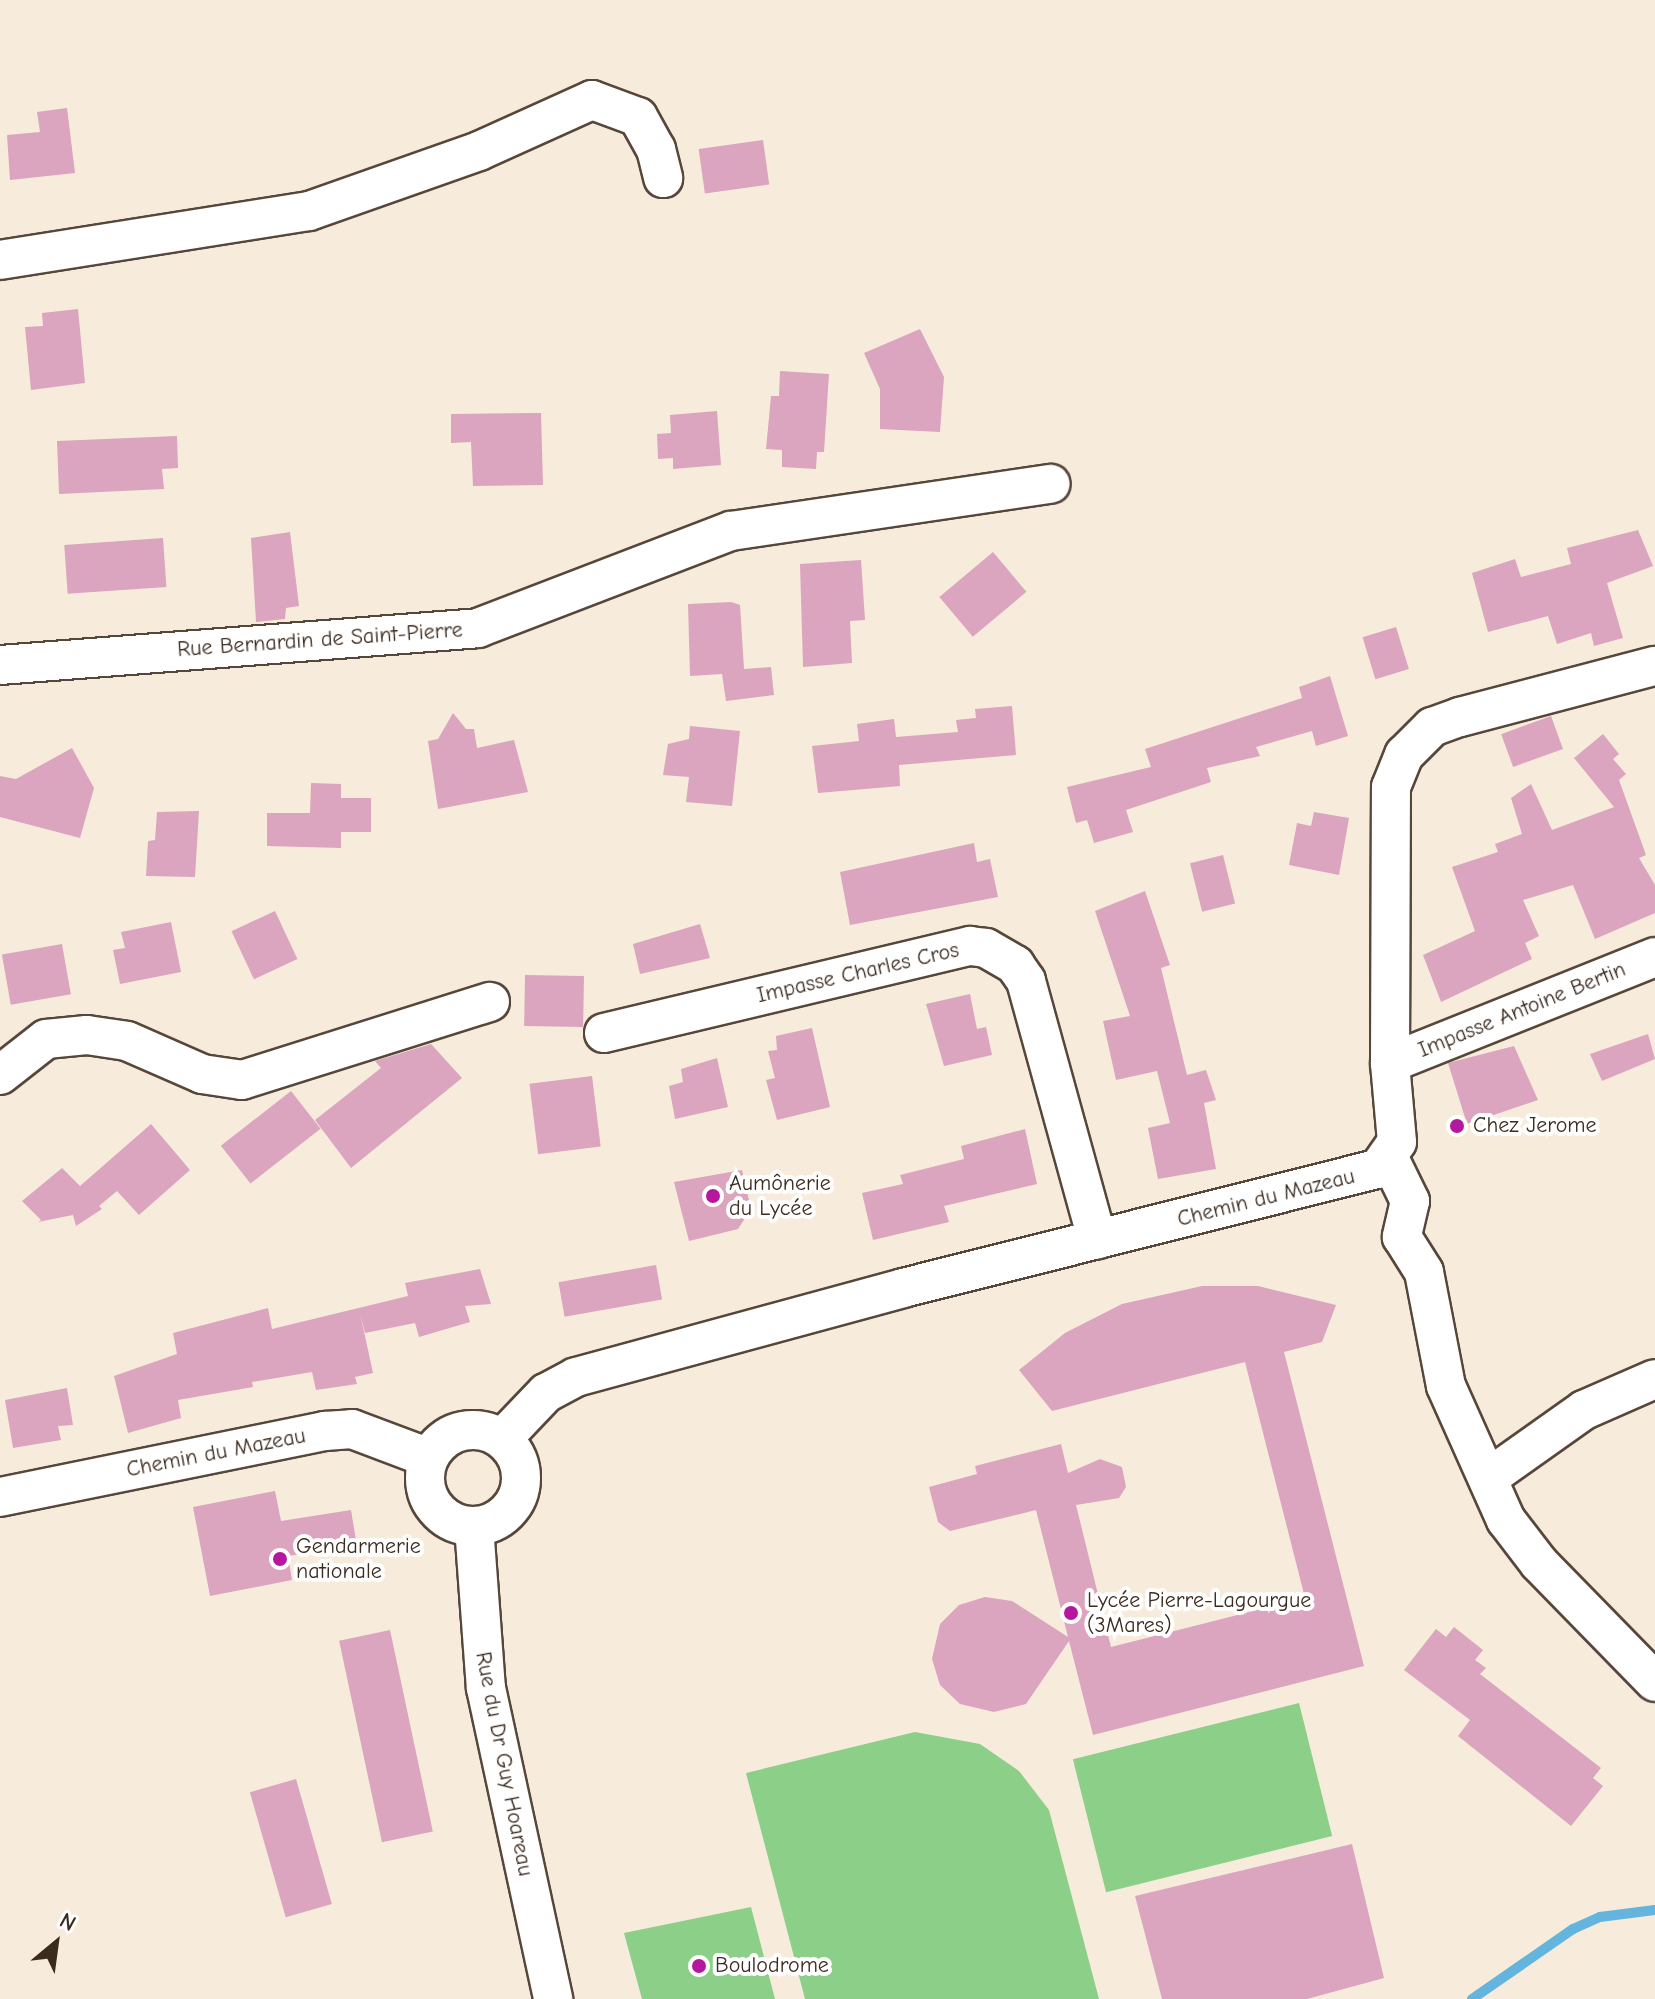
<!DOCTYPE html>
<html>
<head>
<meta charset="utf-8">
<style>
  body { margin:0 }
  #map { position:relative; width:1655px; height:1999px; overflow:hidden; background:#f7ecdb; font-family:"Comic Neue",sans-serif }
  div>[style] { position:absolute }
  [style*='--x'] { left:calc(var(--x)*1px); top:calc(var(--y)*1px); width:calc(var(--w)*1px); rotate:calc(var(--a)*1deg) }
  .green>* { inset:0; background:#8bcf88; transform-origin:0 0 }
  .stream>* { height:10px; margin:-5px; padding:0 5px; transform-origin:5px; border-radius:5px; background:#63b5de }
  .building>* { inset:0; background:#dba4bf; transform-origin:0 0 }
  .roads { filter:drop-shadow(2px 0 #57473a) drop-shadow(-2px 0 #57473a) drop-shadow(0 2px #57473a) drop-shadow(0 -2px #57473a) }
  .street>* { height:38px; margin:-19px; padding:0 19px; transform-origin:19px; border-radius:19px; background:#fff }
  .street>.ring { margin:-19px; padding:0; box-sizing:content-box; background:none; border:38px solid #fff; border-radius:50% }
  .dots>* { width:22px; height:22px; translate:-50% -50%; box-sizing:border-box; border:4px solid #fff; border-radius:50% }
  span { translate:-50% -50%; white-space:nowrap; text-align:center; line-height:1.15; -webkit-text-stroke:8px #fff; paint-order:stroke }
  .street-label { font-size:22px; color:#3b2a1e }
  .poi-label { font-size:22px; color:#3b2a1e }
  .left { translate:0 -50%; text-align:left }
  .north { position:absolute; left:16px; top:1903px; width:80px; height:80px; -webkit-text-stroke:6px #fff; paint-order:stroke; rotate:29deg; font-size:22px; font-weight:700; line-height:32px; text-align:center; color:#3b2a1e }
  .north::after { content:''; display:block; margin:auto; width:28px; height:36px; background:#3b2a1e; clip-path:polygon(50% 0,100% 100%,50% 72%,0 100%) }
</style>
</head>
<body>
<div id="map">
  <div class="green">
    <i style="left:1299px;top:1703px;width:137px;height:233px;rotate:76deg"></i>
    <i style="clip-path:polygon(915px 1732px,980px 1744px,1019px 1771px,1049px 1810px,1099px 1999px,805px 1999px,746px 1773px)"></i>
    <i style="clip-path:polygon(751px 1907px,775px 1999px,642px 1999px,624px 1933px)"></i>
  </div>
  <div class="stream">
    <i style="--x:1472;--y:1999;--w:123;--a:-34.7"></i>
    <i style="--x:1573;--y:1929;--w:30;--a:-24"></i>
    <i style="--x:1600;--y:1917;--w:55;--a:-7.3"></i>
  </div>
  <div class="building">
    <i style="clip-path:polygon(67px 108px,75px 173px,10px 180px,7px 135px,40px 132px,37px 112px)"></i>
    <i style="left:763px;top:140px;width:45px;height:65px;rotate:82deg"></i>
    <i style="clip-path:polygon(78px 309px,85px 383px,31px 390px,25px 327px,43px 326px,42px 313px)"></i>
    <i style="clip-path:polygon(920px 329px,944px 377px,940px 432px,880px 429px,880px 389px,864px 353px)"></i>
    <i style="clip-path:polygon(780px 371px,829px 374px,824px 452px,817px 452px,816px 469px,782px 467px,782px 450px,766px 449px,771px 396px,779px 396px)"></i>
    <i style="clip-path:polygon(717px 411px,721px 465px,673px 469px,673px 458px,658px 459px,657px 434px,671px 433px,670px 415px)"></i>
    <i style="clip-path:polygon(541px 413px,543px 485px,473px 486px,471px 442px,451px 443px,451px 414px)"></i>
    <i style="clip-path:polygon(177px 436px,178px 468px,162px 469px,164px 489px,59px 494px,57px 441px)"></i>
    <i style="clip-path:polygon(1638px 530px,1653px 566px,1607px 583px,1623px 638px,1594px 646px,1591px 633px,1557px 644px,1548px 616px,1488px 632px,1472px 573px,1515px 559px,1521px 577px,1571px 564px,1567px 548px)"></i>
    <i style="clip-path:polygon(290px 532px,299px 606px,286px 608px,285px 619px,256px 622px,251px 538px)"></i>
    <i style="left:163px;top:538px;width:49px;height:99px;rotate:86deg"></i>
    <i style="left:993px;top:552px;width:52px;height:70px;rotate:50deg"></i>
    <i style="clip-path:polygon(861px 560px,865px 620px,850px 621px,852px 663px,803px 667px,800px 564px)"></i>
    <i style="clip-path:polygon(731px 602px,740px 605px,744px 669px,771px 667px,774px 695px,726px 701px,722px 674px,690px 676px,688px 604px)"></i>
    <i style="left:1396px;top:627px;width:44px;height:35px;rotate:73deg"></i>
    <i style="clip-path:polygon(1330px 676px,1348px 736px,1316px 746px,1312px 731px,1256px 747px,1260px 756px,1207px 768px,1211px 782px,1126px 810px,1133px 832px,1094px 843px,1087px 820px,1076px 823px,1067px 787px,1151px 767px,1145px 749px,1302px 698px,1299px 687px)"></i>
    <i style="clip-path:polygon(1012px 706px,1016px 755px,899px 765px,900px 786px,818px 793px,812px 746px,859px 741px,857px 724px,894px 719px,896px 737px,958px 732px,956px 720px,976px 718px,975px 709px)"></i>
    <i style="clip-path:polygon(453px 713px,466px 729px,474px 729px,477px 748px,514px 740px,528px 792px,438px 809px,428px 741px,438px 739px)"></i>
    <i style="left:1551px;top:716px;width:35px;height:53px;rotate:70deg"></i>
    <i style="clip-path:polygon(690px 726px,740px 731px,732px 806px,686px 802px,689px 777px,663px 775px,668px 744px,689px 739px)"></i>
    <i style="clip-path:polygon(1603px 734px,1619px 754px,1613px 759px,1626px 774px,1619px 780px,1646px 855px,1639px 858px,1655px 885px,1655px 913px,1595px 939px,1573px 885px,1523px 900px,1539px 936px,1525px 943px,1532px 959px,1441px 1002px,1423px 955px,1475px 931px,1452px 867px,1498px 852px,1495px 844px,1522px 834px,1511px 798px,1531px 784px,1552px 830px,1614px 807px,1574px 758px)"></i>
    <i style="clip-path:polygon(72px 748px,94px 788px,80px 838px,0 817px,0 776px,16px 779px)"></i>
    <i style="clip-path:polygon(311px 783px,341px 784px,341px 798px,371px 798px,371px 832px,341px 832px,341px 848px,267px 846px,267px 813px,310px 813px)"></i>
    <i style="clip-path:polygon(199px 811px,195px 877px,146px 876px,148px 841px,155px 840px,157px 812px)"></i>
    <i style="clip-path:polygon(1314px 812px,1349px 818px,1339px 875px,1289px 865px,1297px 823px,1311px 826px)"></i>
    <i style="clip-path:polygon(974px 843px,977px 862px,990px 859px,998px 897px,850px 925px,840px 872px)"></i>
    <i style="left:1223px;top:855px;width:50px;height:34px;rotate:76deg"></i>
    <i style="clip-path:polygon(1145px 891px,1170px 965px,1161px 968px,1187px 1075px,1206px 1070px,1216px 1100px,1204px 1103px,1216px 1169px,1158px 1179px,1148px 1128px,1170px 1123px,1157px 1071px,1116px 1080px,1103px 1021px,1130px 1016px,1095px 911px)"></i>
    <i style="left:275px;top:911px;width:53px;height:48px;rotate:65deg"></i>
    <i style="clip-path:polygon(171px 922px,181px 972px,120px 984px,113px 950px,125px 948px,121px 932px)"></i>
    <i style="clip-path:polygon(700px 924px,710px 958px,640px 974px,633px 944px)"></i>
    <i style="left:62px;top:944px;width:51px;height:61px;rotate:80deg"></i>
    <i style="left:584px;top:976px;width:51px;height:59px;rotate:91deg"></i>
    <i style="clip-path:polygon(970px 994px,977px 1029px,986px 1027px,992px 1055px,944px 1066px,926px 1004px)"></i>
    <i style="clip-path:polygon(812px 1028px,830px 1107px,777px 1120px,766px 1080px,775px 1078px,768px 1051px,777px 1050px,776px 1036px)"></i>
    <i style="clip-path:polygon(1648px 1034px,1655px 1059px,1602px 1081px,1590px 1054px)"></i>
    <i style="clip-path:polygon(431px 1044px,462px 1078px,351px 1168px,315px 1120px,381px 1068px,375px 1061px)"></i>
    <i style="clip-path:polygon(1514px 1046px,1538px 1100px,1467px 1124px,1448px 1063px)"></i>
    <i style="clip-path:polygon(717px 1058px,728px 1107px,675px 1119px,669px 1086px,683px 1082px,681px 1069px)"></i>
    <i style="left:592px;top:1076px;width:71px;height:63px;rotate:83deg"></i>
    <i style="left:291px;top:1091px;width:48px;height:89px;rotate:52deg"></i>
    <i style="clip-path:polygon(151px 1124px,190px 1170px,139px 1215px,117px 1191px,99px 1206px,102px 1209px,76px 1226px,73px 1215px,38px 1222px,41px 1220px,22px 1201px,62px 1168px,80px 1186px)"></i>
    <i style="clip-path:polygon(1025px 1129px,1037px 1184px,944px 1206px,949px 1222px,873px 1240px,862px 1193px,903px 1184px,900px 1175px,964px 1159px,961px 1146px)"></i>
    <i style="clip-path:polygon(742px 1170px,751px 1209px,738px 1229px,689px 1241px,674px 1182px)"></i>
    <i style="left:656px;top:1265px;width:35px;height:99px;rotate:80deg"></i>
    <i style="clip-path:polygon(480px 1269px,491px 1304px,465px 1306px,470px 1322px,419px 1337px,415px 1323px,365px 1333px,360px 1313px,373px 1373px,355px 1377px,357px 1384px,316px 1390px,312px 1372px,252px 1382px,253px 1387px,178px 1400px,181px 1418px,128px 1433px,114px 1376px,177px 1354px,173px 1333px,268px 1308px,272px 1329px,408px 1296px,405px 1283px)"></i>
    <i style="clip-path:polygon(1202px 1286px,1258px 1286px,1336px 1305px,1322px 1342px,1284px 1352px,1364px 1666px,1093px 1735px,1069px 1641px,1026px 1704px,994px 1712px,960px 1704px,940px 1685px,932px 1659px,940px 1624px,959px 1605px,985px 1597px,1012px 1601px,1068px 1637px,1036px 1510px,950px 1531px,938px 1522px,929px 1487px,977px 1474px,975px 1466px,1061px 1444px,1068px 1473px,1100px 1459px,1122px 1467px,1126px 1487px,1119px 1498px,1076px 1505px,1111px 1647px,1305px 1598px,1245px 1362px,1052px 1411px,1019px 1370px,1065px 1333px,1122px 1304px)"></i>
    <i style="clip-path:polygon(67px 1388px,73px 1425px,58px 1426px,61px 1440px,13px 1448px,5px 1400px)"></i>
    <i style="clip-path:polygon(275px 1491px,281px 1521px,351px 1510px,357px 1546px,288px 1556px,292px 1580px,210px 1596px,193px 1507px)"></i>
    <i style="clip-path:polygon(1454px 1627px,1483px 1650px,1475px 1660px,1486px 1668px,1480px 1674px,1601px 1768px,1593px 1778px,1603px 1786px,1571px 1826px,1458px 1736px,1470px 1720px,1404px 1670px,1436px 1629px,1446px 1637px)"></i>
    <i style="left:390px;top:1630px;width:206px;height:52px;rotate:78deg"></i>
    <i style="left:296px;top:1779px;width:130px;height:48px;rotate:74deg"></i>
    <i style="clip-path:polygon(1352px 1844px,1384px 1978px,1307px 1999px,1162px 1999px,1135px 1896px)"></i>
  </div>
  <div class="roads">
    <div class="street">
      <i style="--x:0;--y:260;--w:313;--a:-9"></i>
      <i style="--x:309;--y:211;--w:180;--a:-19.4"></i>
      <i style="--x:479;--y:151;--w:124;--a:-24.3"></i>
      <i style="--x:592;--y:100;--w:49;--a:20.3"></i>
      <i style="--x:638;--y:117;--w:37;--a:61"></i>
      <i style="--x:656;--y:149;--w:30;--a:76"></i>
      <i style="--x:0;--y:665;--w:479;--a:-4.4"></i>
      <i style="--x:478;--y:628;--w:271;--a:-21"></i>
      <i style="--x:731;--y:531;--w:323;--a:-8.4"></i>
      <i style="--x:604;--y:1033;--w:376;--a:-13.4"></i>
      <i style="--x:970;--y:946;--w:16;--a:7"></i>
      <i style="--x:986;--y:948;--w:34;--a:30"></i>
      <i style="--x:1015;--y:965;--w:19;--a:55"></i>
      <i style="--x:1026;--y:981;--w:268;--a:74.6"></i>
      <i style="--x:1390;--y:1063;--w:285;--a:-21.8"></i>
      <i style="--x:0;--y:1075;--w:58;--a:-38"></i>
      <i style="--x:46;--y:1039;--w:41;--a:-5.6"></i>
      <i style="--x:87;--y:1035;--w:40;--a:8.5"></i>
      <i style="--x:127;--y:1041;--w:82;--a:23.7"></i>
      <i style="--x:202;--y:1074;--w:40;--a:8.5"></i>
      <i style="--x:242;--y:1080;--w:260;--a:-17.5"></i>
      <i style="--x:1389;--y:1158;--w:48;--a:64"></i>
      <i style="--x:1410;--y:1201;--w:37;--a:103"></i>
      <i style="--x:1402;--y:1237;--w:41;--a:57.8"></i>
      <i style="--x:1424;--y:1272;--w:116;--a:79.1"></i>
      <i style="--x:1446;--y:1386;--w:147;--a:65.9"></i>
      <i style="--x:1506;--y:1520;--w:54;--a:52.5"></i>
      <i style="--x:1539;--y:1563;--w:166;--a:45.7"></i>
      <i class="ring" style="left:425px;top:1430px;width:58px;height:58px"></i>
      <i style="--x:502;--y:1439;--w:64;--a:-46.3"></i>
      <i style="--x:546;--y:1393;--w:34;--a:-28"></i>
      <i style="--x:576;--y:1377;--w:339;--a:-15.2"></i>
      <i style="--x:903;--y:1288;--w:490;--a:-14.1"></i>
      <i style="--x:1378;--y:1169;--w:33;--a:-55"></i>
      <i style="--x:1397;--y:1142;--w:79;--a:-95.1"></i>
      <i style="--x:1390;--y:1063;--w:276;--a:-89.8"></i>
      <i style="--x:1391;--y:787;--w:35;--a:-68"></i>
      <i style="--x:1404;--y:755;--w:40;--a:-45"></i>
      <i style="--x:1432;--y:727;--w:30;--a:-20"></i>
      <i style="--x:1460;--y:717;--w:202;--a:-14.7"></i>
      <i style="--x:1488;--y:1478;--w:118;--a:-35.3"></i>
      <i style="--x:1584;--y:1410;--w:77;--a:-23.6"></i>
      <i style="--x:0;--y:1497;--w:332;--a:-11.5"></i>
      <i style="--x:325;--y:1431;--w:27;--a:-4"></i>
      <i style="--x:352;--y:1429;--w:82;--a:20.6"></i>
      <i style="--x:474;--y:1526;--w:162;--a:85.8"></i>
      <i style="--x:486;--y:1688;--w:318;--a:77.8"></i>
    </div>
  </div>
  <div class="dots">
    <i style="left:1457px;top:1126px;background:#b5179e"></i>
    <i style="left:713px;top:1196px;background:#b5179e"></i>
    <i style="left:280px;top:1559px;background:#b5179e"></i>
    <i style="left:1071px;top:1613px;background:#b5179e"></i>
    <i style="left:699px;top:1966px;background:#b5179e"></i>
  </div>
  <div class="street-label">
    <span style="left:320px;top:640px;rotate:-4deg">Rue Bernardin de Saint-Pierre</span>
    <span style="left:858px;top:973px;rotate:-13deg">Impasse Charles Cros</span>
    <span style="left:1522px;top:1010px;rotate:-22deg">Impasse Antoine Bertin</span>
    <span style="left:1266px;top:1198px;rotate:-14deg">Chemin du Mazeau</span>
    <span style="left:216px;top:1453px;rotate:-11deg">Chemin du Mazeau</span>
    <span style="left:504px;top:1764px;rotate:79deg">Rue du Dr Guy Hoareau</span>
  </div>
  <div class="poi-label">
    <span class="left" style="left:1473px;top:1126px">Chez Jerome</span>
    <span class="left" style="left:729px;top:1196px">Aumônerie<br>du Lycée</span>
    <span class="left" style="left:296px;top:1559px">Gendarmerie<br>nationale</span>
    <span class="left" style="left:1087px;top:1613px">Lycée Pierre-Lagourgue<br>(3Mares)</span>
    <span class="left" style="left:715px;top:1966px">Boulodrome</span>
  </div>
  <div class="north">N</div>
</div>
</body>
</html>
